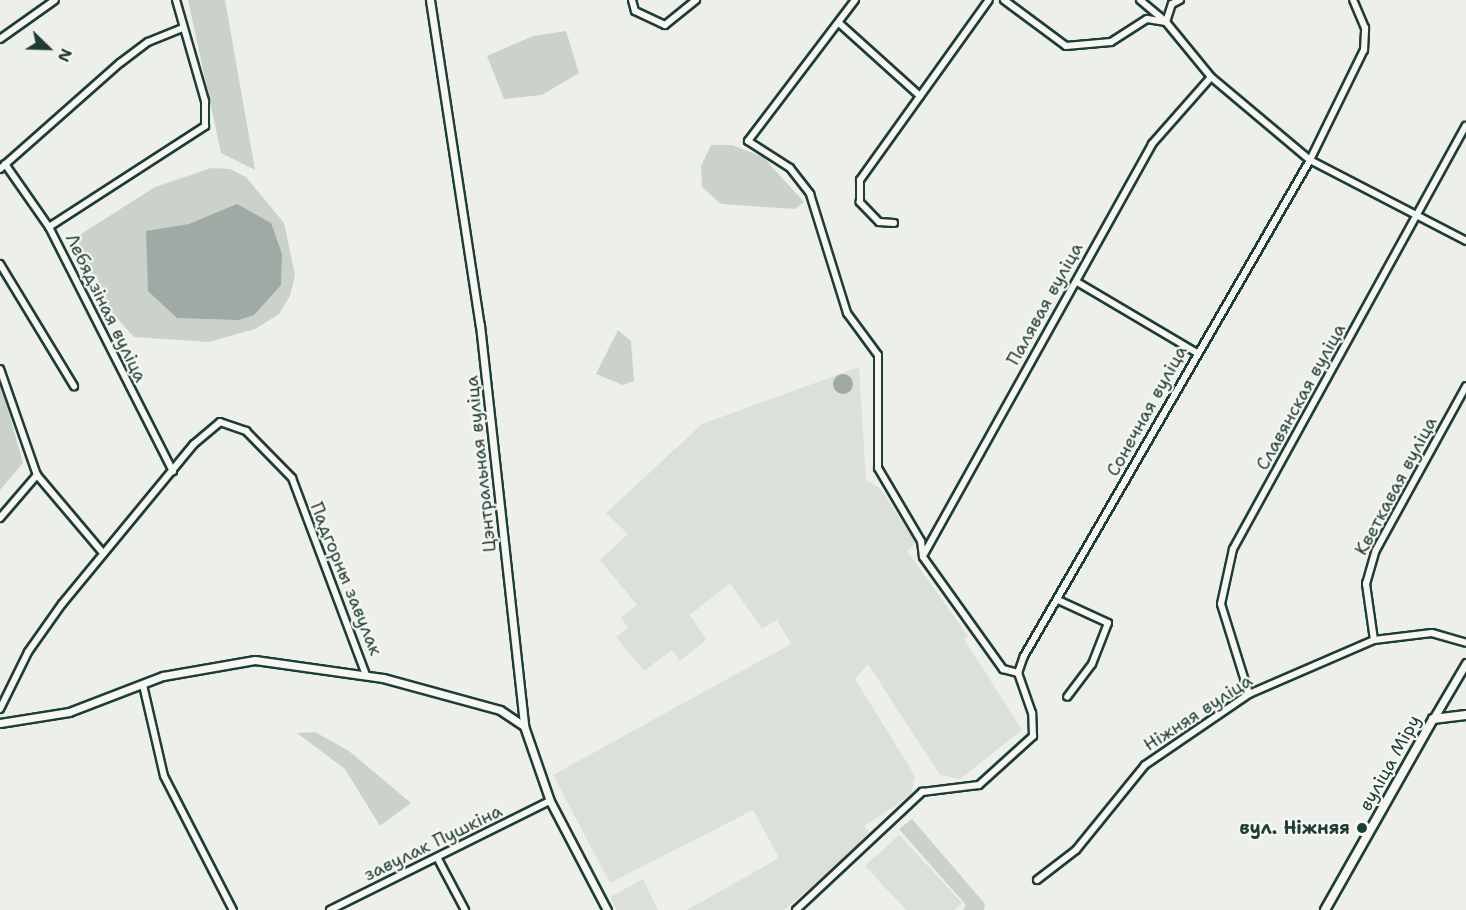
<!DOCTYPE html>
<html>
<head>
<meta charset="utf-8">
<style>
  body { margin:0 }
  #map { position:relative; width:1466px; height:910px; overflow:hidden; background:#edefea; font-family:"Shantell Sans",sans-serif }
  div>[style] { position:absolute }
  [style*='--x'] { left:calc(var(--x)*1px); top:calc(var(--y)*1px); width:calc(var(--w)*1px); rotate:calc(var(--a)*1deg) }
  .built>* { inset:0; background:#dce0db }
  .green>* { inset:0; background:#cbd2cc }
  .water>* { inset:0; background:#9faaa4 }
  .round { border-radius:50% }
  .roads { filter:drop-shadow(2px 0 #1f3d34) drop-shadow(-2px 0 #1f3d34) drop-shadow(0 2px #1f3d34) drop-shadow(0 -2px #1f3d34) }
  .minor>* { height:6px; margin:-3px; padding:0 3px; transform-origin:3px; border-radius:3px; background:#f6f6f2 }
  .tertiary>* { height:7px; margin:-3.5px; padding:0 3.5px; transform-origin:3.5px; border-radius:3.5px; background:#f6f6f2 }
  .secondary>* { height:8px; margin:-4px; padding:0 4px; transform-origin:4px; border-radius:4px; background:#f6f6f2 }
  .dots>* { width:16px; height:16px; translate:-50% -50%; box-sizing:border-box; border:3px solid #f6f6f2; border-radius:50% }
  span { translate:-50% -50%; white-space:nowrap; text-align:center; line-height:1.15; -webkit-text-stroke:4.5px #f6f6f2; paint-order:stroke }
  .street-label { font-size:18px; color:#1f3d34 }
  .poi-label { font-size:18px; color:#1f3d34; font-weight:700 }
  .right { translate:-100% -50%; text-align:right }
  .north { position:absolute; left:18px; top:18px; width:60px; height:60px; -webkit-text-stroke:4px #f6f6f2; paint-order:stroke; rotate:113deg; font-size:16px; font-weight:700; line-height:24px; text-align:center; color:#1f3d34 }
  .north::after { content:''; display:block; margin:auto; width:21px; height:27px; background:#1f3d34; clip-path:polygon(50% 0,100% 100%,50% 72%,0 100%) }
</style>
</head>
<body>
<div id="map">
  <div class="built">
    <i style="clip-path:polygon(859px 367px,866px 480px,880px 488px,916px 543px,907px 551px,968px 636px,964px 639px,1022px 730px,960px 779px,940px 775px,868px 664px,855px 679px,915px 776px,911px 795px,864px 826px,869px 832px,854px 850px,784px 910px,687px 910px,779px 858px,753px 810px,610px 883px,553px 775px,791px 644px,777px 620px,762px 629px,730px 583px,690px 615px,706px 640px,680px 661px,672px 650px,644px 671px,616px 637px,628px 627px,621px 618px,637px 605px,600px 560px,628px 534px,606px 513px,702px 424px)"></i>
    <i style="clip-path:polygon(899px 835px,962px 903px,955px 910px,906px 910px,865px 866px)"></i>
    <i style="clip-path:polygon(643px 879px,658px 910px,617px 910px,610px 897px)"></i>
  </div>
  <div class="green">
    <i style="clip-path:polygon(188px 0,225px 0,255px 170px,221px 153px)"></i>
    <i style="clip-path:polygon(566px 31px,579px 73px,542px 95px,504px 99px,487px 56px,533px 36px)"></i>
    <i style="clip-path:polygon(711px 145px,732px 145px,763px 157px,804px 202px,795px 209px,721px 204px,702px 187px,701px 166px)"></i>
    <i style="clip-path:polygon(211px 168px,230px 169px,246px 177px,284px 223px,295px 275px,290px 296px,279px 314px,255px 329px,209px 342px,134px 337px,85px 282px,78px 236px,155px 187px)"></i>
    <i style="clip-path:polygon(618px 330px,631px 341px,634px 381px,623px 385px,596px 374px)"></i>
    <i style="clip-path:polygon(0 380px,23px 463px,0 490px)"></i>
    <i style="clip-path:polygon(315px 732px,349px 751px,411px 803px,380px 826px,345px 769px,297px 733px)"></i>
    <i style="clip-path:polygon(912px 819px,985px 904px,984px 910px,963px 910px,966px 905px,899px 829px)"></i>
  </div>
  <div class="water">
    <i style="clip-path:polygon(237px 204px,271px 223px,282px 254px,281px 285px,254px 315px,239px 320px,177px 318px,148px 291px,146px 231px,189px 224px)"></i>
    <i class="round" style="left:833px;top:374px;width:20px;height:20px"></i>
  </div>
  <div class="roads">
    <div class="minor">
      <i style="--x:632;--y:0;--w:11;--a:75"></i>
      <i style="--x:635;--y:11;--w:33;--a:25"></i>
      <i style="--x:665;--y:25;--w:40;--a:-39"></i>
      <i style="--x:855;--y:0;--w:177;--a:127.2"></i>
      <i style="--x:748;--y:141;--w:50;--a:32.7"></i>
      <i style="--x:790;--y:168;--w:33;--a:52"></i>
      <i style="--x:810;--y:194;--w:125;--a:72.7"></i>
      <i style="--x:847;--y:313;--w:52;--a:53.6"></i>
      <i style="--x:878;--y:355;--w:113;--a:90"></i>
      <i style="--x:878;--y:468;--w:85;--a:59.5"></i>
      <i style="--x:921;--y:541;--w:16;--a:83"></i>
      <i style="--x:923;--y:557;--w:138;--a:54.5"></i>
      <i style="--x:1003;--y:669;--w:16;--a:15"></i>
      <i style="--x:1004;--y:0;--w:77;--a:36.6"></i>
      <i style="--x:1066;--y:46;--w:45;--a:-5.1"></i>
      <i style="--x:1111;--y:42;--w:43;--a:-32.6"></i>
      <i style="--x:1147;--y:19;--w:19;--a:9"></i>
      <i style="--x:1166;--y:22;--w:19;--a:-72"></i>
      <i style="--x:1172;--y:4;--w:9;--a:-27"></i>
      <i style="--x:1140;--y:0;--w:34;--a:40"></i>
      <i style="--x:1166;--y:22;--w:71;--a:50.7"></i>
      <i style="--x:1211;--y:77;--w:129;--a:40"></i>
      <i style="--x:1310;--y:160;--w:176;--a:27.4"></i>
      <i style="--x:839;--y:23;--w:109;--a:42"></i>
      <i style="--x:0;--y:39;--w:67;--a:-35.3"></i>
      <i style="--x:5;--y:164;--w:77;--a:55.1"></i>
      <i style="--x:49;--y:227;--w:274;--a:63.1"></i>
      <i style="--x:0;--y:169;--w:160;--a:-41.5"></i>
      <i style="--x:120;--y:63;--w:35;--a:-37"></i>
      <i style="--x:148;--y:42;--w:38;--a:-22"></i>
      <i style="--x:894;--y:223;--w:15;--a:-176"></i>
      <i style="--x:879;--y:222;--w:28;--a:-134"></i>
      <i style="--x:860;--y:202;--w:22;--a:-90"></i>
      <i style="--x:860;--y:180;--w:221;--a:-54.4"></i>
      <i style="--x:49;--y:227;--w:186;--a:-32.9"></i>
      <i style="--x:205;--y:126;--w:25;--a:-90"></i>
      <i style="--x:205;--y:101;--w:105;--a:-106"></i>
      <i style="--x:0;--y:264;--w:143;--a:58.8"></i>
      <i style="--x:1077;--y:282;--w:139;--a:30.6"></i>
      <i style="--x:0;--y:369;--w:112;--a:70.8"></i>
      <i style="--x:37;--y:475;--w:102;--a:49.8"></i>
      <i style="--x:0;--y:518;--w:57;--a:-49.3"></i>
      <i style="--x:924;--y:554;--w:469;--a:-60.9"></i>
      <i style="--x:1152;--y:144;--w:89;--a:-48.6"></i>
      <i style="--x:1058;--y:600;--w:55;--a:24.7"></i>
      <i style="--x:1108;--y:623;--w:44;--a:111.3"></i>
      <i style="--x:1092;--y:664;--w:41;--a:127.1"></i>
      <i style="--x:1374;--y:640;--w:57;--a:-98.1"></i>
      <i style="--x:1366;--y:584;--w:35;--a:-74"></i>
      <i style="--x:1376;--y:550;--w:187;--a:-61.2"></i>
      <i style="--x:143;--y:685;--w:93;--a:77"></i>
      <i style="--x:164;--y:776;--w:151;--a:62.8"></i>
      <i style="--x:1249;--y:694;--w:94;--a:-107.3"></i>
      <i style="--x:1221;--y:604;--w:56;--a:-77.7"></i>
      <i style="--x:1233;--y:549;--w:483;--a:-61.2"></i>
      <i style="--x:0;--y:709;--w:64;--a:-63.8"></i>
      <i style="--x:28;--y:652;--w:59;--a:-54.7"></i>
      <i style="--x:62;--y:604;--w:207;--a:-50.5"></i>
      <i style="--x:194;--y:444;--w:34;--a:-40"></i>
      <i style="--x:220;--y:422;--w:28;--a:19"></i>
      <i style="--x:246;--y:431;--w:66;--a:45.6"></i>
      <i style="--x:292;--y:478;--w:210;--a:69.4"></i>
      <i style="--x:438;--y:859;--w:58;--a:62.1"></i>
      <i style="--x:1037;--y:880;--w:49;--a:-37.6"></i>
      <i style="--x:1076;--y:850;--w:109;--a:-50.9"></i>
      <i style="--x:1145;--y:765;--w:126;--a:-34.3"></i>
      <i style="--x:1249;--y:694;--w:136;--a:-23.4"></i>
      <i style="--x:1374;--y:640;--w:58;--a:-6.9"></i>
      <i style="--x:1432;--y:633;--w:35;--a:16"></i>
      <i style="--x:330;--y:910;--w:246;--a:-26.4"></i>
      <i style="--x:796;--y:910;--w:173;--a:-43.1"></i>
      <i style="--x:922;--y:792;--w:57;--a:-7"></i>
      <i style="--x:979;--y:785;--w:73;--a:-42.2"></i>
      <i style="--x:1033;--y:736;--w:23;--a:-92"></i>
      <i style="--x:1032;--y:713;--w:42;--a:-109.3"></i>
      <i style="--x:1018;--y:673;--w:18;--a:-71"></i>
      <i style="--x:1024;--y:656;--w:573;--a:-60.03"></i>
      <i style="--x:1310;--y:160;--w:123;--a:-63.9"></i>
      <i style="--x:1364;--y:50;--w:22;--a:-87"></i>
      <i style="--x:1365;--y:28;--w:30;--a:-113"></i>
    </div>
    <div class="tertiary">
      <i style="--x:430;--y:0;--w:329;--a:81.3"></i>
      <i style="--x:480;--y:325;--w:403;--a:83.7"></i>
      <i style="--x:524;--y:726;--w:79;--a:70.9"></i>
      <i style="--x:550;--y:801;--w:123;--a:62.4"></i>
      <i style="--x:1433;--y:719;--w:65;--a:-59.5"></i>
      <i style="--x:0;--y:723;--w:70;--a:-9.1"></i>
      <i style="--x:69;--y:712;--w:101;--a:-21"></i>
      <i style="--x:163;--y:676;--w:93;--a:-9.9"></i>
      <i style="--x:255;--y:660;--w:129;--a:8"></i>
      <i style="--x:383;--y:678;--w:121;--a:15.3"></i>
      <i style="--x:500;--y:710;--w:29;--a:34"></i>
    </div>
    <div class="secondary">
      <i style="--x:1325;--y:910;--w:219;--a:-60.5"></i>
      <i style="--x:1433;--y:719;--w:33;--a:-7"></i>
    </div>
  </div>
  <div class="dots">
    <i style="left:1362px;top:828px;background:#1f3d34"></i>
  </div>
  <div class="street-label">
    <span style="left:1045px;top:304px;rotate:-61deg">Палявая вуліца</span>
    <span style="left:106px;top:308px;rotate:64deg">Лебядзіная вуліца</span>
    <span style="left:1301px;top:397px;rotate:-61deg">Славянская вуліца</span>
    <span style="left:1147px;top:411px;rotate:-61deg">Сонечная вуліца</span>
    <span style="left:481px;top:464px;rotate:-96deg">Цэнтральная вуліца</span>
    <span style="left:1396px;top:486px;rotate:-62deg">Кветкавая вуліца</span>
    <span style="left:346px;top:579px;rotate:68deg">Падгорны завулак</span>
    <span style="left:1198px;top:713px;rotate:-33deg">Ніжняя вуліца</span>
    <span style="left:1390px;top:763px;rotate:-61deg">вуліца Міру</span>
    <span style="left:433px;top:843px;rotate:-26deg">завулак Пушкіна</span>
  </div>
  <div class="poi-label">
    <span class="right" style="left:1350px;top:828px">вул. Ніжняя</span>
  </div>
  <div class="north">N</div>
</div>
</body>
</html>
